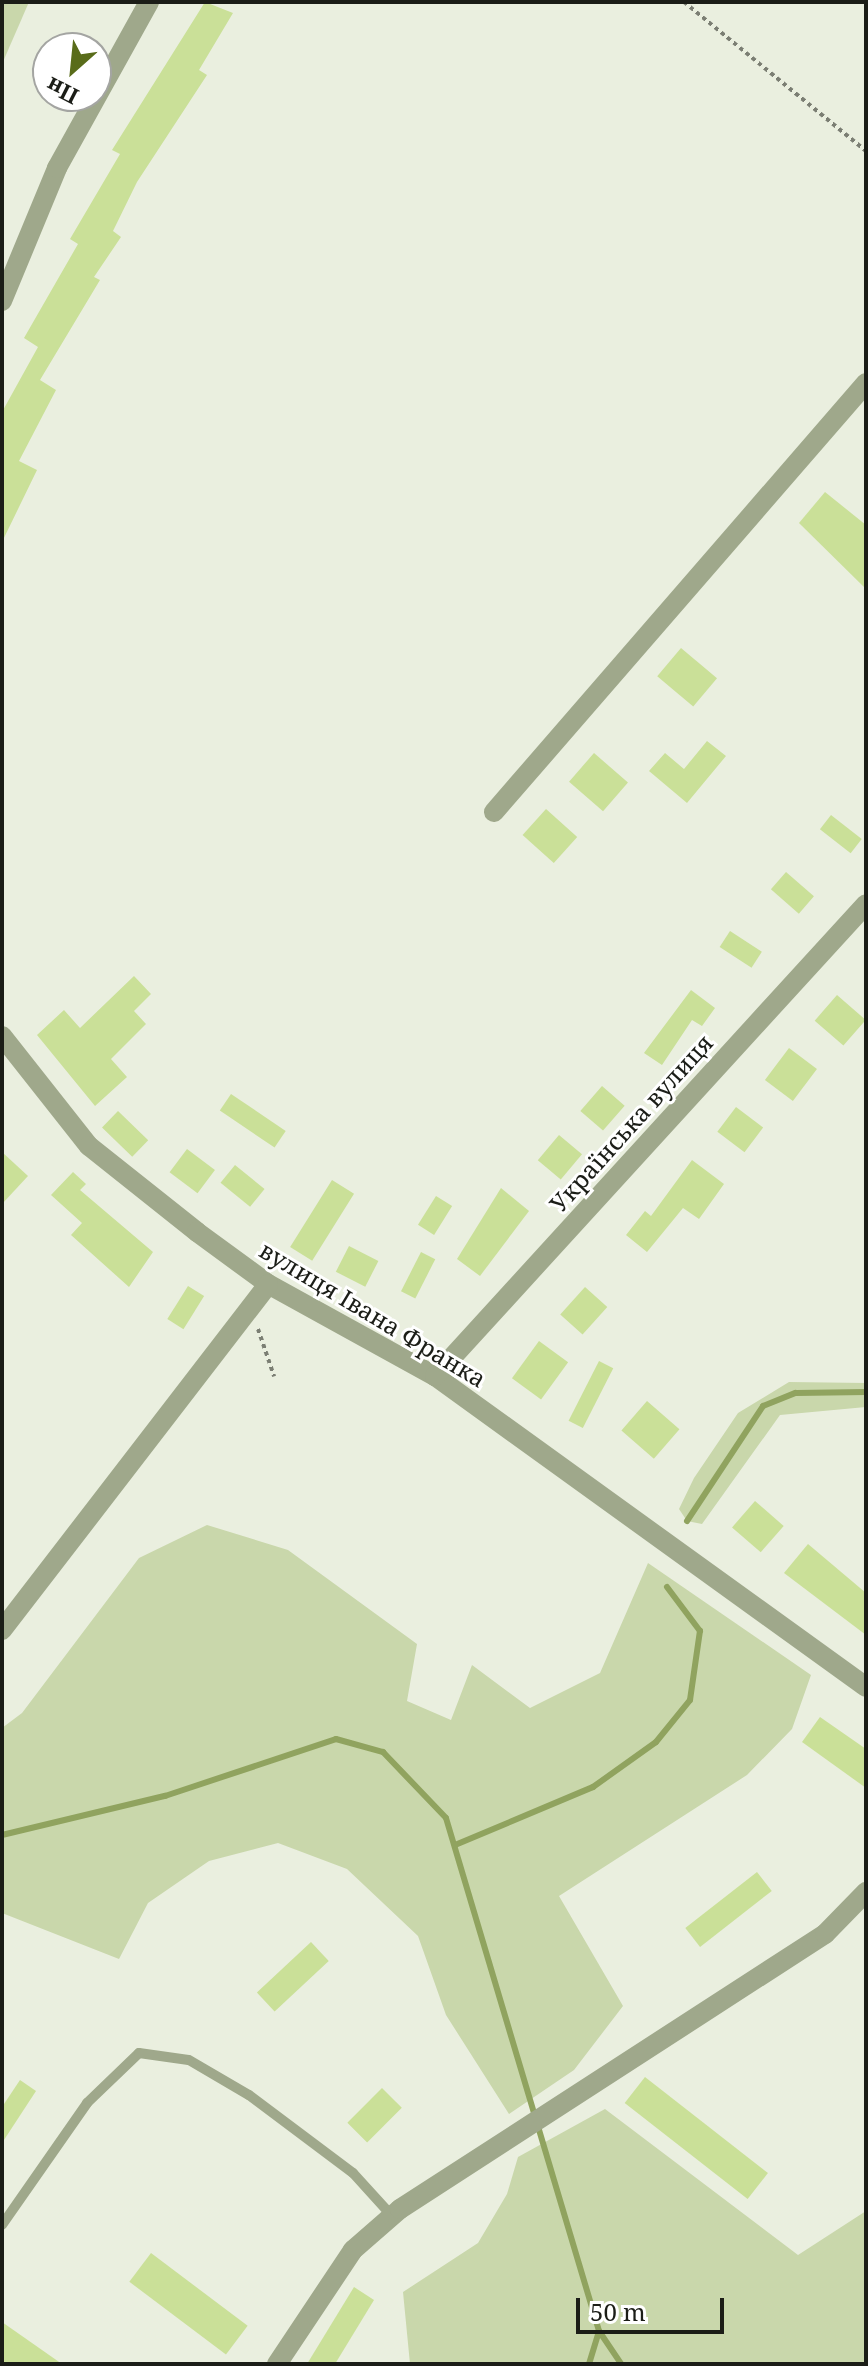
<!DOCTYPE html>
<html>
<head>
<meta charset="utf-8">
<style>
  body { margin:0 }
  #map { position:relative; width:868px; height:2366px; overflow:hidden; background:#eaefdf; font-family:"Noto Serif",serif }
  div>[style] { position:absolute }
  [style*='--x'] { left:calc(var(--x)*1px); top:calc(var(--y)*1px); width:calc(var(--w)*1px); rotate:calc(var(--a)*1deg) }
  .green>* { inset:0; background:#c9d7ab }
  .stream>* { height:6px; margin:-3px; padding:0 3px; transform-origin:3px; border-radius:3px; background:#90a35f }
  .building>* { inset:0; background:#cae098; transform-origin:0 0 }
  .path>* { height:4px; margin-top:-2px; transform-origin:0; background:repeating-linear-gradient(90deg,#7b7e73 0 4px,transparent 0 8px) }
  .lane>* { height:10px; margin:-5px; padding:0 5px; transform-origin:5px; border-radius:5px; background:#9fa88b }
  .street>* { height:20px; margin:-10px; padding:0 10px; transform-origin:10px; border-radius:10px; background:#9fa88b }
  span { translate:-50% -50%; white-space:nowrap; text-align:center; line-height:1.15; -webkit-text-stroke:6px #fff; paint-order:stroke }
  .street-label { font-size:24px; color:#1b1d17 }
  .frame { position:absolute; inset:0; border:4px solid #1b1d17; pointer-events:none }
  .north { position:absolute; left:32px; top:32px; width:80px; height:80px; box-sizing:border-box; background:#fff; border:2px solid #a4a5a2; border-radius:50%; rotate:207deg; font-size:22px; font-weight:700; line-height:32px; text-align:center; color:#1b1d17 }
  .north::after { content:''; display:block; margin:auto; width:28px; height:36px; background:#596c1a; clip-path:polygon(50% 0,100% 100%,50% 72%,0 100%) }
  .scale { position:absolute; left:576px; top:2298px; width:148px; height:36px; box-sizing:border-box; border:4px solid #1b1d17; border-top:0; padding-left:10px; font-size:24px; line-height:28px; white-space:nowrap; color:#1b1d17; -webkit-text-stroke:6px #fff; paint-order:stroke }
</style>
</head>
<body>
<div id="map">
  <div class="green">
    <i style="clip-path:polygon(2px 2px,29px 2px,2px 64px)"></i>
    <i style="clip-path:polygon(789px 1382px,866px 1383px,866px 1407px,780px 1415px,702px 1524px,687px 1521px,679px 1509px,694px 1478px,738px 1413px)"></i>
    <i style="clip-path:polygon(207px 1525px,288px 1550px,417px 1644px,407px 1701px,451px 1720px,472px 1665px,530px 1708px,600px 1673px,648px 1563px,811px 1675px,792px 1729px,747px 1775px,559px 1896px,623px 2006px,574px 2070px,509px 2114px,446px 2015px,418px 1936px,347px 1869px,278px 1843px,209px 1861px,148px 1903px,119px 1959px,2px 1913px,2px 1728px,22px 1713px,139px 1558px)"></i>
    <i style="clip-path:polygon(605px 2109px,798px 2255px,866px 2211px,866px 2364px,410px 2364px,403px 2292px,478px 2243px,507px 2194px,518px 2157px)"></i>
  </div>
  <div class="stream">
    <i style="--x:687;--y:1521;--w:138;--a:-56.5"></i>
    <i style="--x:763;--y:1406;--w:35;--a:-22"></i>
    <i style="--x:796;--y:1393;--w:70;--a:-0.8"></i>
    <i style="--x:2;--y:1835;--w:168;--a:-13.5"></i>
    <i style="--x:165;--y:1796;--w:180;--a:-18.4"></i>
    <i style="--x:336;--y:1739;--w:49;--a:15.5"></i>
    <i style="--x:383;--y:1752;--w:91;--a:46.3"></i>
    <i style="--x:446;--y:1818;--w:535;--a:73.39"></i>
    <i style="--x:599;--y:2331;--w:40;--a:56"></i>
    <i style="--x:455;--y:1845;--w:150;--a:-22.8"></i>
    <i style="--x:593;--y:1787;--w:77;--a:-35.5"></i>
    <i style="--x:656;--y:1742;--w:54;--a:-51"></i>
    <i style="--x:690;--y:1700;--w:70;--a:-81.8"></i>
    <i style="--x:700;--y:1631;--w:55;--a:-126.9"></i>
    <i style="--x:589;--y:2364;--w:34;--a:-73"></i>
  </div>
  <div class="building">
    <i style="clip-path:polygon(205px 2px,233px 13px,199px 70px,207px 75px,137px 182px,113px 231px,121px 237px,94px 277px,100px 280px,40px 380px,56px 390px,19px 461px,37px 470px,2px 542px,2px 412px,38px 347px,24px 338px,78px 244px,70px 239px,120px 154px,112px 150px)"></i>
    <i style="clip-path:polygon(825px 492px,866px 525px,866px 589px,799px 523px)"></i>
    <i style="left:681px;top:648px;width:47px;height:37px;rotate:40deg"></i>
    <i style="clip-path:polygon(707px 741px,726px 756px,687px 803px,649px 771px,665px 753px,684px 769px)"></i>
    <i style="left:594px;top:753px;width:45px;height:38px;rotate:41deg"></i>
    <i style="left:546px;top:809px;width:42px;height:35px;rotate:42deg"></i>
    <i style="left:831px;top:815px;width:39px;height:18px;rotate:38deg"></i>
    <i style="left:786px;top:872px;width:37px;height:23px;rotate:41deg"></i>
    <i style="left:730px;top:931px;width:38px;height:19px;rotate:33deg"></i>
    <i style="clip-path:polygon(134px 976px,151px 994px,134px 1011px,146px 1024px,111px 1059px,127px 1077px,95px 1106px,37px 1035px,64px 1010px,80px 1028px)"></i>
    <i style="clip-path:polygon(691px 990px,715px 1008px,702px 1026px,692px 1020px,662px 1065px,644px 1053px)"></i>
    <i style="left:837px;top:995px;width:38px;height:34px;rotate:41deg"></i>
    <i style="left:789px;top:1048px;width:35px;height:40px;rotate:37deg"></i>
    <i style="left:602px;top:1086px;width:30px;height:33px;rotate:41deg"></i>
    <i style="left:231px;top:1094px;width:66px;height:20px;rotate:34deg"></i>
    <i style="left:736px;top:1107px;width:34px;height:31px;rotate:37deg"></i>
    <i style="left:118px;top:1111px;width:42px;height:23px;rotate:44deg"></i>
    <i style="left:559px;top:1135px;width:30px;height:33px;rotate:40deg"></i>
    <i style="left:187px;top:1149px;width:35px;height:29px;rotate:37deg"></i>
    <i style="clip-path:polygon(2px 1152px,28px 1176px,2px 1204px)"></i>
    <i style="clip-path:polygon(692px 1160px,724px 1184px,699px 1219px,683px 1208px,647px 1252px,626px 1235px,645px 1211px,651px 1216px)"></i>
    <i style="left:235px;top:1165px;width:38px;height:23px;rotate:39deg"></i>
    <i style="clip-path:polygon(73px 1172px,86px 1184px,80px 1190px,153px 1252px,129px 1287px,71px 1235px,82px 1223px,51px 1195px)"></i>
    <i style="left:332px;top:1180px;width:26px;height:79px;rotate:32deg"></i>
    <i style="clip-path:polygon(501px 1188px,529px 1211px,480px 1276px,457px 1259px)"></i>
    <i style="left:436px;top:1196px;width:19px;height:34px;rotate:32deg"></i>
    <i style="left:349px;top:1246px;width:33px;height:29px;rotate:27deg"></i>
    <i style="left:421px;top:1252px;width:16px;height:44px;rotate:27deg"></i>
    <i style="left:188px;top:1286px;width:19px;height:39px;rotate:32deg"></i>
    <i style="left:585px;top:1287px;width:30px;height:37px;rotate:42deg"></i>
    <i style="left:539px;top:1341px;width:36px;height:46px;rotate:36deg"></i>
    <i style="left:599px;top:1361px;width:16px;height:67px;rotate:27deg"></i>
    <i style="left:647px;top:1401px;width:43px;height:39px;rotate:41deg"></i>
    <i style="left:755px;top:1501px;width:38px;height:35px;rotate:41deg"></i>
    <i style="clip-path:polygon(808px 1544px,866px 1593px,866px 1635px,784px 1573px)"></i>
    <i style="clip-path:polygon(820px 1717px,866px 1749px,866px 1788px,802px 1742px)"></i>
    <i style="left:757px;top:1872px;width:24px;height:91px;rotate:52deg"></i>
    <i style="left:311px;top:1942px;width:26px;height:74px;rotate:47deg"></i>
    <i style="left:645px;top:2077px;width:156px;height:33px;rotate:38deg"></i>
    <i style="clip-path:polygon(20px 2080px,36px 2091px,2px 2143px,2px 2107px)"></i>
    <i style="left:382px;top:2088px;width:28px;height:49px;rotate:45deg"></i>
    <i style="left:151px;top:2253px;width:121px;height:36px;rotate:37deg"></i>
    <i style="clip-path:polygon(354px 2287px,374px 2300px,335px 2364px,307px 2364px)"></i>
    <i style="clip-path:polygon(2px 2322px,62px 2364px,2px 2364px)"></i>
  </div>
  <div class="path">
    <i style="--x:684;--y:2;--w:235;--a:39.3"></i>
    <i style="--x:258;--y:1329;--w:50;--a:71.2"></i>
  </div>
  <div class="lane">
    <i style="--x:2;--y:2225;--w:149;--a:-55.1"></i>
    <i style="--x:87;--y:2103;--w:72;--a:-43.9"></i>
    <i style="--x:139;--y:2053;--w:50;--a:8"></i>
    <i style="--x:189;--y:2060;--w:69;--a:30.3"></i>
    <i style="--x:249;--y:2095;--w:130;--a:36.9"></i>
    <i style="--x:353;--y:2173;--w:58;--a:47.8"></i>
  </div>
  <div class="street">
    <i style="--x:2;--y:301;--w:144;--a:-67.5"></i>
    <i style="--x:57;--y:168;--w:190;--a:-61"></i>
    <i style="--x:494;--y:812;--w:568;--a:-49.07"></i>
    <i style="--x:2;--y:1036;--w:140;--a:51.7"></i>
    <i style="--x:89;--y:1146;--w:138;--a:38.5"></i>
    <i style="--x:197;--y:1232;--w:88;--a:36.2"></i>
    <i style="--x:268;--y:1284;--w:191;--a:28.9"></i>
    <i style="--x:435;--y:1376;--w:531;--a:35.81"></i>
    <i style="--x:435;--y:1376;--w:639;--a:-47.6"></i>
    <i style="--x:2;--y:1630;--w:436;--a:-52.4"></i>
    <i style="--x:277;--y:2364;--w:137;--a:-56.3"></i>
    <i style="--x:353;--y:2250;--w:62;--a:-41.1"></i>
    <i style="--x:400;--y:2209;--w:506;--a:-32.91"></i>
    <i style="--x:825;--y:1934;--w:59;--a:-45.7"></i>
  </div>
  <div class="street-label">
    <span style="left:631px;top:1123px;rotate:-48deg">Українська вулиця</span>
    <span style="left:373px;top:1314px;rotate:31deg">вулиця Івана Франка</span>
  </div>
  <div class="frame"></div>
  <div class="north">Пн</div>
  <div class="scale">50 m</div>
</div>
</body>
</html>
